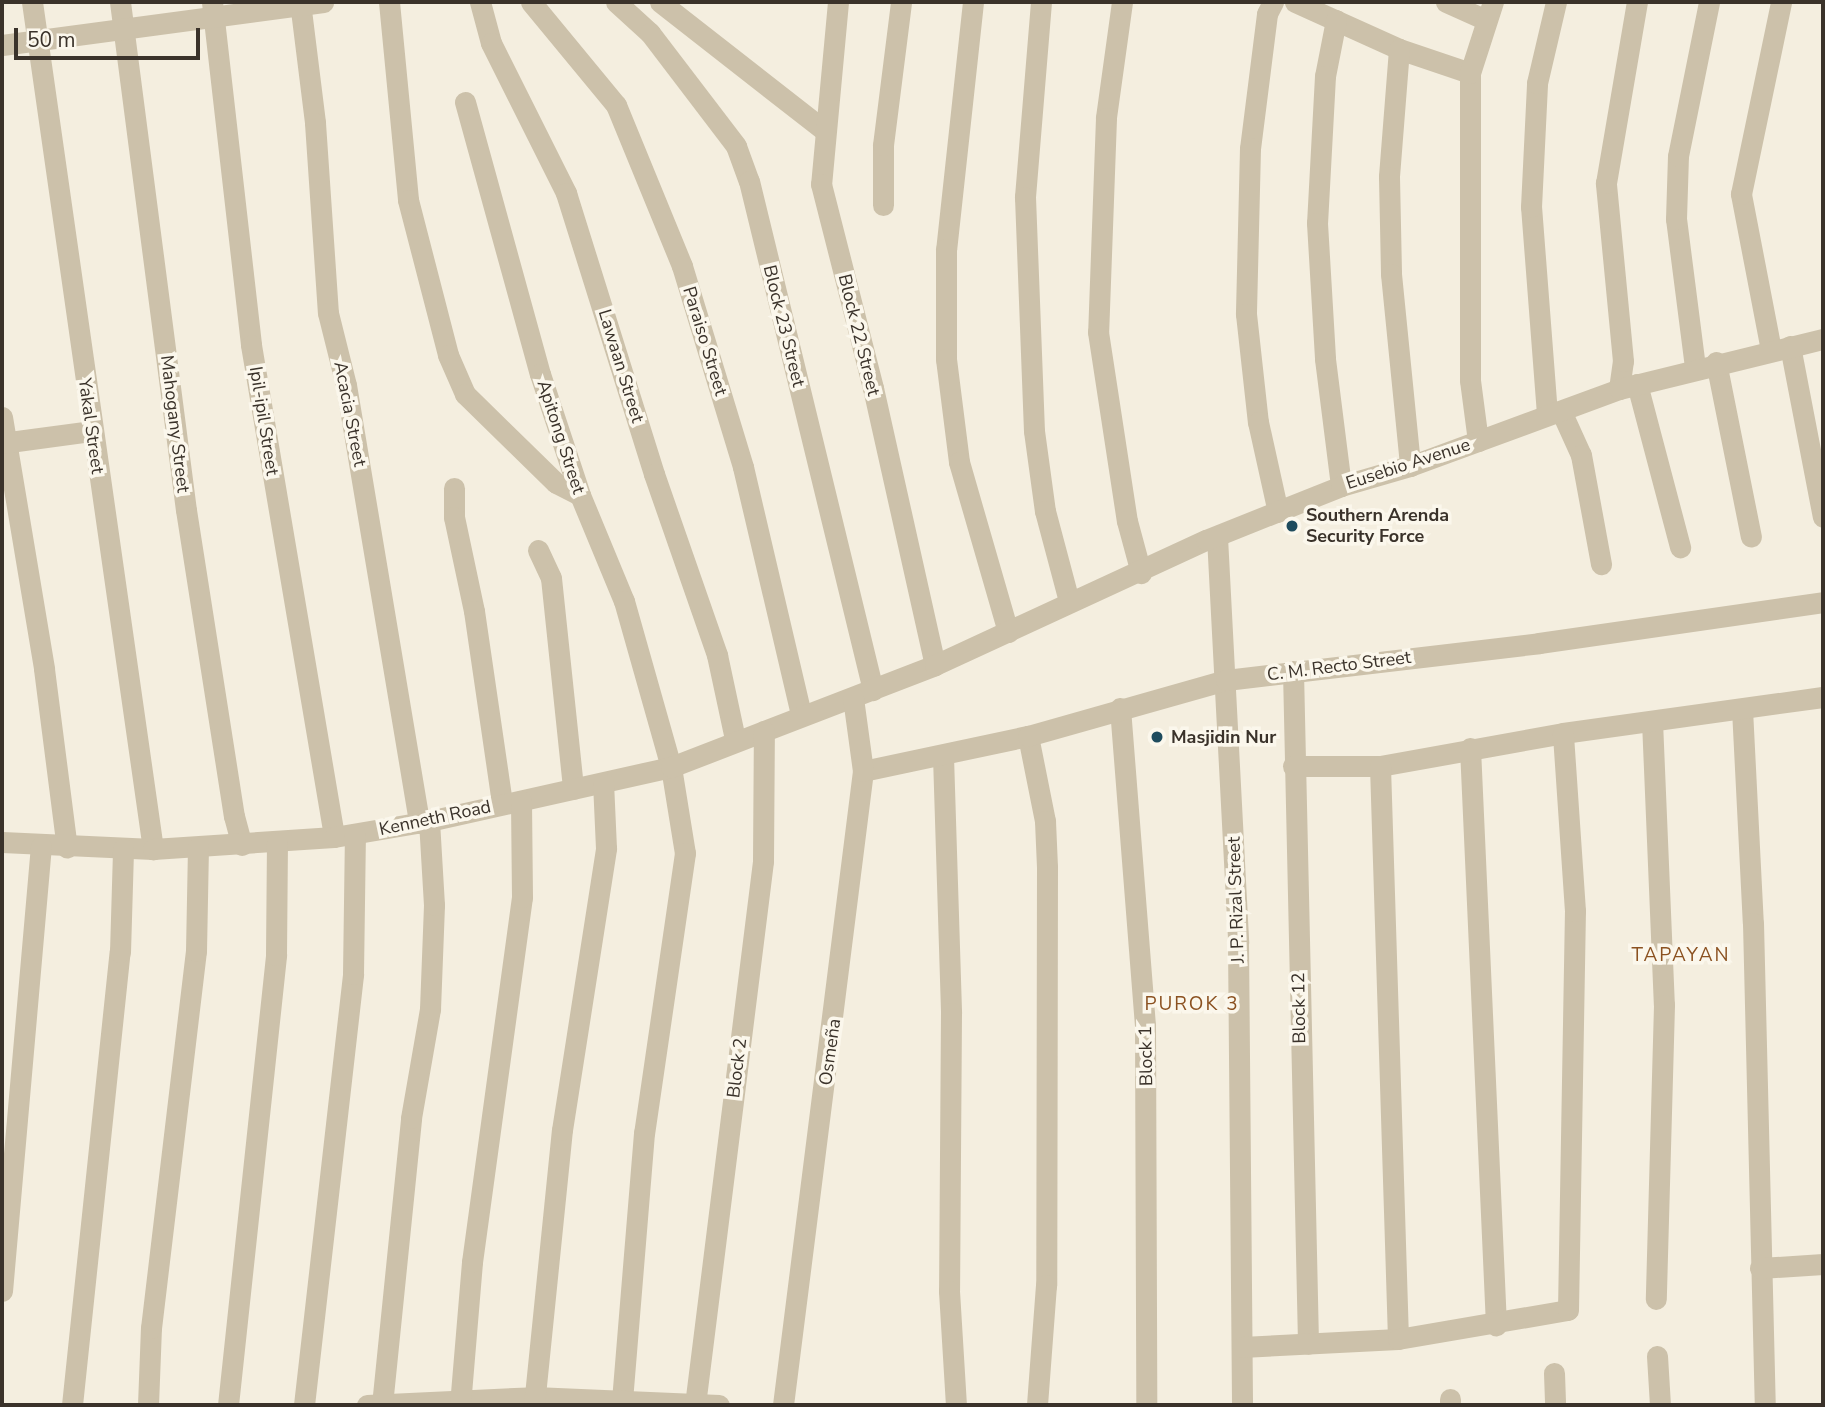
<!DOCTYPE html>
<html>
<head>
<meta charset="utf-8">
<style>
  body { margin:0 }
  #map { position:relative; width:1825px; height:1407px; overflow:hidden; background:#f4eedf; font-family:"Nunito Sans",sans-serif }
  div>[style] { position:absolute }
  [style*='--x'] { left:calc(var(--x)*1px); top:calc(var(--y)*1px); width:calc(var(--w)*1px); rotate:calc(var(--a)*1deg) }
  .minor>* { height:21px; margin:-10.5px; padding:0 10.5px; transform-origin:10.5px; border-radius:10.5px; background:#ccc1aa }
  .dots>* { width:19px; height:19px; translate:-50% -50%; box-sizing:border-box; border:4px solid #fbf7ec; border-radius:50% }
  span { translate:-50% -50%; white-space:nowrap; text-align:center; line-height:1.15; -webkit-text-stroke:7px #fbf7ec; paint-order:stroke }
  .street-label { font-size:18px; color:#3a322a }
  .poi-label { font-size:18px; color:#3a322a; font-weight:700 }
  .left { translate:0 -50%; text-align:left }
  .neighbourhood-label { font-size:19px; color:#8b5120; letter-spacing:2px }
  .frame { position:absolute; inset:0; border:4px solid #3a322a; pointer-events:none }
  .scale { position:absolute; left:14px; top:28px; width:186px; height:32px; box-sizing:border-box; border:4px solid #3a322a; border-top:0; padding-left:9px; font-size:21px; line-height:24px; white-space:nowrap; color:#3a322a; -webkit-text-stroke:5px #fbf7ec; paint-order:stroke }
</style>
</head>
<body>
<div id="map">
  <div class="minor">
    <i style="--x:32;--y:2;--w:856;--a:81.87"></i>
    <i style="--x:120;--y:2;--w:512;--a:82.6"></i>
    <i style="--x:186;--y:510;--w:310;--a:81.1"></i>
    <i style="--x:234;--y:816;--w:30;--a:75"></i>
    <i style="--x:212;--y:2;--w:345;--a:83.5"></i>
    <i style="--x:251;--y:345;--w:499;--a:80.4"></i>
    <i style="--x:300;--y:2;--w:122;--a:82.9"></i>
    <i style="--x:315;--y:123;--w:190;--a:86.1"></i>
    <i style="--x:328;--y:313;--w:74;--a:76"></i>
    <i style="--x:346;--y:385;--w:444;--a:80.5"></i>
    <i style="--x:389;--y:2;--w:199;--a:84.5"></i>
    <i style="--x:408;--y:200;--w:160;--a:75.5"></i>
    <i style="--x:448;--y:355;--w:43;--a:66.4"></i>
    <i style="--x:465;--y:394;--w:127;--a:44.4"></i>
    <i style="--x:556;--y:483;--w:27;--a:27"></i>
    <i style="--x:480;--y:2;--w:42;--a:75"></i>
    <i style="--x:491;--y:43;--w:168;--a:63.4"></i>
    <i style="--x:566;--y:193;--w:294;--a:72.6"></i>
    <i style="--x:654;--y:474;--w:192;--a:70.8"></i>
    <i style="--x:717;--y:655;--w:86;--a:77.9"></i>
    <i style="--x:531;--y:2;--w:134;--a:50.5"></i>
    <i style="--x:616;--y:105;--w:174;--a:67.7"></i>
    <i style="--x:682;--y:266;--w:210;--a:73.1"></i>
    <i style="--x:743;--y:467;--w:255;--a:76.8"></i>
    <i style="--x:616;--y:2;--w:46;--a:42.4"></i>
    <i style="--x:650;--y:33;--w:142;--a:52.7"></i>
    <i style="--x:736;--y:146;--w:37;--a:70"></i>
    <i style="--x:749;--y:181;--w:524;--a:76.31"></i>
    <i style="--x:660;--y:2;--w:208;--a:38"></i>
    <i style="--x:838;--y:2;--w:183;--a:95.3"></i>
    <i style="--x:821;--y:184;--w:211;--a:75.7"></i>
    <i style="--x:873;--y:388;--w:284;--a:77.4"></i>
    <i style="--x:973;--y:2;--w:248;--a:96.2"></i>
    <i style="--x:946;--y:249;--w:110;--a:90"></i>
    <i style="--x:946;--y:359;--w:104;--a:82.8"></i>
    <i style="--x:959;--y:462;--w:177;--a:73.9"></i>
    <i style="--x:1041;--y:2;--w:196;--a:94.7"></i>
    <i style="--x:1025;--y:197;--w:234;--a:87.8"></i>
    <i style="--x:1034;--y:431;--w:81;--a:82.2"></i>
    <i style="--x:1045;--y:511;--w:93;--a:75.1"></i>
    <i style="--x:1122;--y:2;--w:117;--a:97.9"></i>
    <i style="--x:1106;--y:118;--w:214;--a:92.1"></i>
    <i style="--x:1098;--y:332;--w:191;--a:81.3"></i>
    <i style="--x:1127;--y:521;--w:54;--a:74.9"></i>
    <i style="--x:1273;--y:2;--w:13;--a:117"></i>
    <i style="--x:1267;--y:14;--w:135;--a:97.2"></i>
    <i style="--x:1250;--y:148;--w:166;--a:91.4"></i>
    <i style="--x:1246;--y:314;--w:109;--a:83.7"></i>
    <i style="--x:1258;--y:422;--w:92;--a:77.5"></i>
    <i style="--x:1295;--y:2;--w:114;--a:24.3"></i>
    <i style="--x:1399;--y:49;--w:75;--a:18.7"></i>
    <i style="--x:1446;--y:2;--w:44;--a:24.2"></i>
    <i style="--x:1336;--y:20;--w:57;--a:101.1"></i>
    <i style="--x:1325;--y:76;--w:147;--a:93.1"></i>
    <i style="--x:1317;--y:223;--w:136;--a:86.6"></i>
    <i style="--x:1325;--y:359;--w:128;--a:82.8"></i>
    <i style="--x:2;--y:45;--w:324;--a:-7.6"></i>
    <i style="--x:1399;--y:49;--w:128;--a:94.5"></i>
    <i style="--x:1389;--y:177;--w:97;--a:88.8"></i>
    <i style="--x:1391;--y:274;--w:193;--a:84.3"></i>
    <i style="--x:465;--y:102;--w:282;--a:74.6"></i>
    <i style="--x:540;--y:374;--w:127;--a:71.7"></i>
    <i style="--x:580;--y:495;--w:115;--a:67.5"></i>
    <i style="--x:624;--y:601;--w:173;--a:74.2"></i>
    <i style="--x:671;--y:767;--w:87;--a:80.8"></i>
    <i style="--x:685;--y:853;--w:283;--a:98.3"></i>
    <i style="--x:644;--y:1133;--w:266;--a:94.7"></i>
    <i style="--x:883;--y:205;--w:60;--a:-90"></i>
    <i style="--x:883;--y:145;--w:144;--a:-82.8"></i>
    <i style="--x:1790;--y:346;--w:174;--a:79.1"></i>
    <i style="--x:1771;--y:350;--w:159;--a:-100.9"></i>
    <i style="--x:1741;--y:194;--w:196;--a:-78.2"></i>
    <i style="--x:1716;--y:362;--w:178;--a:78.7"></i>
    <i style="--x:1695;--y:367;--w:149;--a:-97.3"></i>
    <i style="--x:1676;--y:219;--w:63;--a:-88.2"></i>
    <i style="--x:1678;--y:156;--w:157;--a:-78.6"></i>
    <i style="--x:1637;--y:384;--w:169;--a:75.2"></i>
    <i style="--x:1619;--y:389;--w:28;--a:-82"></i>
    <i style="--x:1623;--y:361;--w:179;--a:-95.5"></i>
    <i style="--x:1606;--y:183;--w:184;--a:-80.3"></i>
    <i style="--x:1561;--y:411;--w:48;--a:65.6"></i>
    <i style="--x:1581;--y:455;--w:111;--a:79.6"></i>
    <i style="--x:1547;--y:414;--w:208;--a:-94.4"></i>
    <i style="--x:1531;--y:207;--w:124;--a:-87.2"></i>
    <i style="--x:1537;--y:83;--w:83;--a:-76.8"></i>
    <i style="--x:2;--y:417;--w:255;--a:80.5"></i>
    <i style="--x:44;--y:669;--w:180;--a:82.7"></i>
    <i style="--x:1478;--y:441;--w:62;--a:-97.5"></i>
    <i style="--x:1470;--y:380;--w:307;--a:-90"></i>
    <i style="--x:1470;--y:73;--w:75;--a:-72.1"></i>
    <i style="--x:2;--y:443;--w:91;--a:-7.6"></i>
    <i style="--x:454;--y:488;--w:29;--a:90"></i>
    <i style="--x:454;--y:517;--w:96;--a:78"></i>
    <i style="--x:474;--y:611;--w:195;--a:81.7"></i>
    <i style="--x:1217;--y:537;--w:406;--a:87"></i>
    <i style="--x:1238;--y:942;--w:463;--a:89.5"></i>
    <i style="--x:538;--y:550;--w:31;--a:65"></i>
    <i style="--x:551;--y:578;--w:212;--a:84"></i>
    <i style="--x:1293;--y:671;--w:673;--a:88.72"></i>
    <i style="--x:1120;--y:708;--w:318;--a:85.5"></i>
    <i style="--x:1145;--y:1025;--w:380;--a:89.8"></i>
    <i style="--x:1742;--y:709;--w:214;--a:87.1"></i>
    <i style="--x:1753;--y:923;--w:482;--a:88.6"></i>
    <i style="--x:1652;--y:721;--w:284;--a:87.6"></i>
    <i style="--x:1664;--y:1005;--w:294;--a:91.6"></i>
    <i style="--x:1028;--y:736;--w:87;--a:78.7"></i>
    <i style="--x:1045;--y:821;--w:46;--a:87.5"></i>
    <i style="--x:1047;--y:867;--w:418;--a:90.1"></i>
    <i style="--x:1046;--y:1285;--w:120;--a:94.3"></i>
    <i style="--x:1470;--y:748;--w:578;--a:87.42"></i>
    <i style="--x:943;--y:756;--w:257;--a:88.2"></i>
    <i style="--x:951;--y:1013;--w:278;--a:90.4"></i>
    <i style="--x:949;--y:1291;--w:114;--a:86.5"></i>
    <i style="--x:1293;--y:766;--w:87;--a:0"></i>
    <i style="--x:1380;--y:766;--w:186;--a:-10.2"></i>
    <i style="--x:1563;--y:733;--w:262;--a:-7.9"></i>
    <i style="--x:1380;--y:766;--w:573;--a:88.2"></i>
    <i style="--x:863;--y:771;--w:169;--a:-12"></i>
    <i style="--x:1028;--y:736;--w:206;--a:-15.8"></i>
    <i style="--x:1226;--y:680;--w:315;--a:-6.7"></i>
    <i style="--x:1539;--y:643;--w:287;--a:-8.2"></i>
    <i style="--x:2;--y:842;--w:151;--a:2.7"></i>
    <i style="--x:153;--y:849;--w:181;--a:-3.8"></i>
    <i style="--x:334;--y:837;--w:96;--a:-9.6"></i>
    <i style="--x:429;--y:821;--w:248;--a:-12.6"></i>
    <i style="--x:671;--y:767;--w:283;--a:-21.1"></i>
    <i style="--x:935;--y:665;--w:298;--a:-24.8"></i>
    <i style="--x:1206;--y:540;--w:145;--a:-21.8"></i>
    <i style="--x:1341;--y:486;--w:72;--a:-16.2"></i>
    <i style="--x:1410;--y:466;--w:223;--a:-20.2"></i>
    <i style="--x:1619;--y:389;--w:210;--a:-13.8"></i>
    <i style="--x:1760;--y:1268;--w:63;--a:-3.6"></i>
    <i style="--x:2;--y:1291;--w:446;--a:-85"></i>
    <i style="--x:1242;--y:1347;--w:156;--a:-2.9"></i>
    <i style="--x:1398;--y:1339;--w:172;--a:-9.7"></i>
    <i style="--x:1568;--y:1310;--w:399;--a:-89"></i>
    <i style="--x:1575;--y:911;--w:178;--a:-93.9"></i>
    <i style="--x:1657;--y:1356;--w:49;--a:86.5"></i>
    <i style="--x:1554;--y:1373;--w:32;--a:88"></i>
    <i style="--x:1450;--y:1399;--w:6;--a:90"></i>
    <i style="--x:72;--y:1405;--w:456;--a:-84"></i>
    <i style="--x:120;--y:952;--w:103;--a:-88.3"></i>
    <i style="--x:148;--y:1405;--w:77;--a:-87.8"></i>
    <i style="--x:151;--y:1328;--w:380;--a:-83.2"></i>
    <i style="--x:196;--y:951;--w:104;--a:-88.9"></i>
    <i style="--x:228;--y:1405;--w:453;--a:-83.9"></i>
    <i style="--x:276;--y:955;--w:112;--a:-89.5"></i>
    <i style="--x:304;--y:1405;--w:434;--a:-83.5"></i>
    <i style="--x:353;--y:974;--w:140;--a:-89.2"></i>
    <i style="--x:367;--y:1405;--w:167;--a:-2.7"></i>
    <i style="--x:534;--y:1397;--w:185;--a:2.5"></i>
    <i style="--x:382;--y:1405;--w:288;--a:-84.2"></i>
    <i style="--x:411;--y:1118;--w:111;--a:-80.1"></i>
    <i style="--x:430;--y:1009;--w:104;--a:-87.8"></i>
    <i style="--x:434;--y:905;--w:84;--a:-93.4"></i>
    <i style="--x:460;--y:1405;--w:144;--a:-85.2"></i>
    <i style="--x:472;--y:1262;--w:368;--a:-82.2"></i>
    <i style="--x:522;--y:897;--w:96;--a:-90.6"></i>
    <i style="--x:534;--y:1405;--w:276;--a:-84.2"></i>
    <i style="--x:562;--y:1130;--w:285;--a:-81.1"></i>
    <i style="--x:606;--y:848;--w:65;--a:-92.6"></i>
    <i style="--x:695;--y:1405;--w:548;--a:-82.87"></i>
    <i style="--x:763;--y:861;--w:130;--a:-89.6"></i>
    <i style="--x:783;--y:1405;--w:639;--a:-82.81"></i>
    <i style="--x:863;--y:771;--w:74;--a:-97.8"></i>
  </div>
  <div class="dots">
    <i style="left:1292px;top:526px;background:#1e4b5d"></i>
    <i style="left:1157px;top:737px;background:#1e4b5d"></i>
  </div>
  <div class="street-label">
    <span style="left:784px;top:326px;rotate:76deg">Block 23 Street</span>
    <span style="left:859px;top:335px;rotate:76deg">Block 22 Street</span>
    <span style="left:705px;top:341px;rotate:73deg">Paraiso Street</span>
    <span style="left:621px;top:366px;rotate:73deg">Lawaan Street</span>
    <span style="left:350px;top:414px;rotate:79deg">Acacia Street</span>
    <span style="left:264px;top:421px;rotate:81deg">Ipil-ipil Street</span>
    <span style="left:175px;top:424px;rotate:83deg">Mahogany Street</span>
    <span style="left:91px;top:426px;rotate:82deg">Yakal Street</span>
    <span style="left:561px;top:437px;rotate:72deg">Apitong Street</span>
    <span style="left:1408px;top:464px;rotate:-18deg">Eusebio Avenue</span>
    <span style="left:1339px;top:666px;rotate:-7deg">C. M. Recto Street</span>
    <span style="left:435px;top:818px;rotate:-12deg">Kenneth Road</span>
    <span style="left:1236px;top:900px;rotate:-92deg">J. P. Rizal Street</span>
    <span style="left:1299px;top:1008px;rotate:-91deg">Block 12</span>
    <span style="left:830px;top:1052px;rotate:-82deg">Osmeña</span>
    <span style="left:1146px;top:1056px;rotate:-91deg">Block 1</span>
    <span style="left:737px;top:1068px;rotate:-83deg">Block 2</span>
  </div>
  <div class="poi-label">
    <span class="left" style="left:1306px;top:526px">Southern Arenda<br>Security Force</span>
    <span class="left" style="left:1171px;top:737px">Masjidin Nur</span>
  </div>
  <div class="neighbourhood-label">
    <span style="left:1681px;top:956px">TAPAYAN</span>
    <span style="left:1192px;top:1005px">PUROK 3</span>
  </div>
  <div class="frame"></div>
  <div class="scale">50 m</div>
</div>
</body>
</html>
